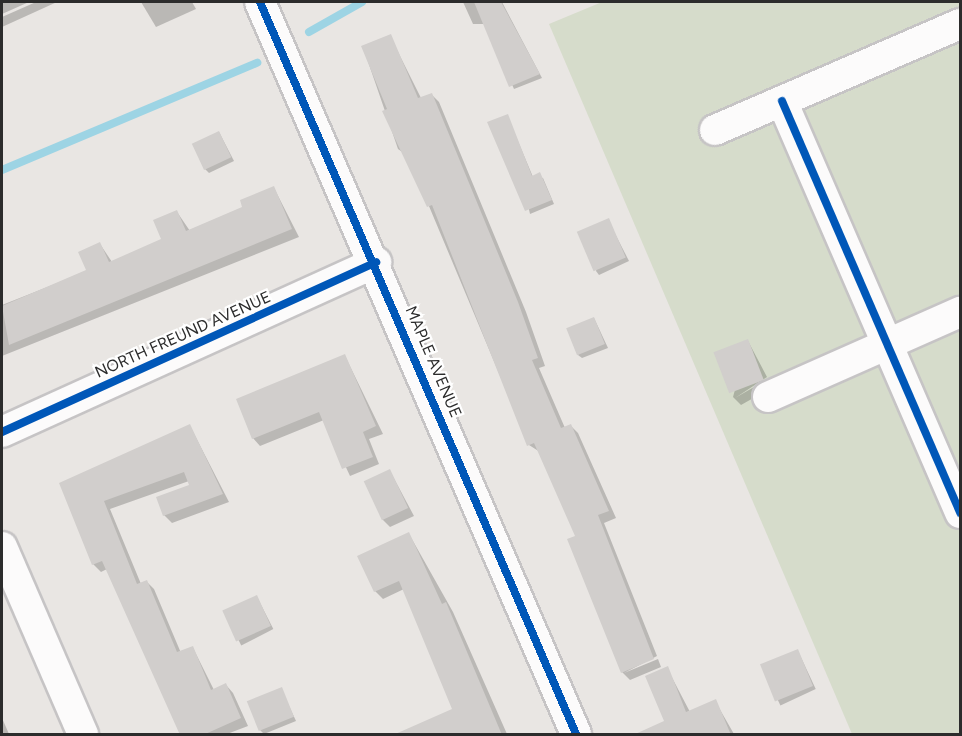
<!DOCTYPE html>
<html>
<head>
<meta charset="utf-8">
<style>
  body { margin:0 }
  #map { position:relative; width:962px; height:736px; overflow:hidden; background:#e9e6e3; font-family:Figtree,sans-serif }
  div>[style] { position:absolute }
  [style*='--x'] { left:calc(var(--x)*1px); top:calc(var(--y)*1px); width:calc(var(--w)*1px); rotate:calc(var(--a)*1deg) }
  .cemetery>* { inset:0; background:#d6dccb }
  .shadow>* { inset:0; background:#0003; transform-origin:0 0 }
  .stream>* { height:8px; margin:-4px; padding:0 4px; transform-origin:4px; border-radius:4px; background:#9dd4e4 }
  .building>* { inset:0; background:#d1cecc; transform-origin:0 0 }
  .roads { filter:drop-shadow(2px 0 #c6c4c5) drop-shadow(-2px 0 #c6c4c5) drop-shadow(0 2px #c6c4c5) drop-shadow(0 -2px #c6c4c5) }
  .minor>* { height:30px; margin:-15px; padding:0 15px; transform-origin:15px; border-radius:15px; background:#fcfbfb }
  .cycleway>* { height:8px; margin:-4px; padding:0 4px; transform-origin:4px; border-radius:4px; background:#0057b8 }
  span { translate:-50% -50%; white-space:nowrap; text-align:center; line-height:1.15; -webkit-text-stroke:4.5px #fff; paint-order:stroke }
  .street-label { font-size:16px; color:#2c2c2c }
  .frame { position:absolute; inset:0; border:3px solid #2c2c2c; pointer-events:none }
</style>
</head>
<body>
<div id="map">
  <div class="cemetery">
    <i style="clip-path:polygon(602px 2px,960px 2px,960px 734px,852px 734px,549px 24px)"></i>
  </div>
  <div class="shadow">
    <i style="clip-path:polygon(2px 2px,29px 2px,2px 14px)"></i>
    <i style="clip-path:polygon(36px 2px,57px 2px,2px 27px,2px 17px)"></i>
    <i style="clip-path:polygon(141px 2px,192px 2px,196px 9px,156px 27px)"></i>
    <i style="clip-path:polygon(463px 2px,502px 2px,542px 78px,514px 89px,485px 24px,473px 24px)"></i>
    <i style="clip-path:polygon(390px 36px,421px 98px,431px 94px,439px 102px,526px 312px,545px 366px,539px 368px,565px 428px,571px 426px,578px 433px,616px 518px,604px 523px,657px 656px,624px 673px,658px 659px,661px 667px,630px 680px,622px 672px,577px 536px,540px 452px,529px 445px,408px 156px,398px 149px,363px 47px)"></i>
    <i style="clip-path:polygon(507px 115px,533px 177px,543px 178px,554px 204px,530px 214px)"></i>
    <i style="clip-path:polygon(219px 132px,234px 161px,209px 173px,205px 169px)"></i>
    <i style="clip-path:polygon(274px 188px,299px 237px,2px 356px,2px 305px,88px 271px,100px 244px,112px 262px,163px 240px,177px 212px,190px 231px,244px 208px)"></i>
    <i style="clip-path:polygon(608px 220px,629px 261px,599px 275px,596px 271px)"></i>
    <i style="clip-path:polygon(594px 318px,608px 348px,582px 358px,578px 355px)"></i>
    <i style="clip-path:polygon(748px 341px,767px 377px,735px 398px,768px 379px,771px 388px,741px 405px,733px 397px)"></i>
    <i style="clip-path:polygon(345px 356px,383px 434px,369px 439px,379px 464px,350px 476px,324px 420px,260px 446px,253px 438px)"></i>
    <i style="clip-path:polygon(190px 426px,229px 502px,172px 523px,164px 515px,191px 486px,189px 481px,110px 509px,141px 584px,147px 582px,154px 589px,181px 653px,193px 648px,214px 690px,226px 685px,233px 693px,248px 726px,227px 734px,181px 734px,107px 569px,101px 572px,93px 564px,61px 483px)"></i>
    <i style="clip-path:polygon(390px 471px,414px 516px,390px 527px,382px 519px)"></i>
    <i style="clip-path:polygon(409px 534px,453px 612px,507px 734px,426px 734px,454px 709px,404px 589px,383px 599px,375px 591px)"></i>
    <i style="left:257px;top:597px;width:36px;height:36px;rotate:63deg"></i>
    <i style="left:798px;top:651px;width:42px;height:39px;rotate:65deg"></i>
    <i style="clip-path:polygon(667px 668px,690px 712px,715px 701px,734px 734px,671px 734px)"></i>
    <i style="clip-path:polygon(281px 689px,296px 721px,264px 734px,260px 730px)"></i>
    <i style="clip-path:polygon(2px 718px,9px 734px,2px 734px)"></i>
  </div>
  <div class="stream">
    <i style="--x:309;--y:32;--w:61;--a:-29.5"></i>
    <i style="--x:2;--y:170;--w:277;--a:-22.8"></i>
  </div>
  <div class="building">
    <i style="clip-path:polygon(474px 2px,501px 2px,540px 74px,509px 87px)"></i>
    <i style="clip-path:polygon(391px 34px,418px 98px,432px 93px,518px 302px,538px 358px,532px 360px,561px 428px,571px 424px,609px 511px,598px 515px,654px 659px,621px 673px,567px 539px,575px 536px,534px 443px,527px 446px,432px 205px,427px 207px,382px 111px,387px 109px,361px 46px)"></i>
    <i style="clip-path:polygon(508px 114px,532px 176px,540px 172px,552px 200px,525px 211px,487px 122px)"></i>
    <i style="left:219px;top:131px;width:29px;height:30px;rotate:65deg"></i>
    <i style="clip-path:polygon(274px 186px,292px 229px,9px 345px,2px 306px,86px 270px,78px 252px,100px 242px,109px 262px,161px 239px,153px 220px,177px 210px,186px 231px,242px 207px,240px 200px)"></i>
    <i style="left:609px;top:218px;width:43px;height:35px;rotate:67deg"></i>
    <i style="left:594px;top:317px;width:29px;height:30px;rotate:68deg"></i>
    <i style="left:748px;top:339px;width:44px;height:37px;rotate:69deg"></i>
    <i style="clip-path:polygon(345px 354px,376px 426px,363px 432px,373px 457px,342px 469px,319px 412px,252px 439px,236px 399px)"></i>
    <i style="clip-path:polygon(190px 424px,223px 494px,163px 516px,156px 497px,189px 485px,184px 472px,104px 501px,137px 584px,147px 580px,177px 652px,193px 646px,211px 690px,226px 683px,241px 718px,203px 735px,180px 735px,102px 561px,92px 565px,59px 483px)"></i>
    <i style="left:390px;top:469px;width:43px;height:29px;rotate:65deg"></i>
    <i style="clip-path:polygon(409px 532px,442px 604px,446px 602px,502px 735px,393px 735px,452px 709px,399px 581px,374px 592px,357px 556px)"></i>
    <i style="left:257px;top:595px;width:34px;height:38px;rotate:66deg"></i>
    <i style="left:798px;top:649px;width:40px;height:41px;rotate:68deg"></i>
    <i style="clip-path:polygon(668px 666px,686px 712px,716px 699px,731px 735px,633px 735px,664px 721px,645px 676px)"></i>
    <i style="left:282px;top:687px;width:32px;height:38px;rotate:68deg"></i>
  </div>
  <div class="roads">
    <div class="minor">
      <i style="--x:260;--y:2;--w:797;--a:66.65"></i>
      <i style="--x:782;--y:101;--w:449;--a:66.6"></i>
      <i style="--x:715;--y:130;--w:267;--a:-23.4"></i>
      <i style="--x:768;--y:397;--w:210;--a:-23.9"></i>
      <i style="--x:2;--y:432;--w:411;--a:-24.4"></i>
      <i style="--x:2;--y:547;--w:204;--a:66.6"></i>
    </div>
  </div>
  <div class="cycleway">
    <i style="--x:260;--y:2;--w:797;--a:66.65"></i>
    <i style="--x:782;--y:101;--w:449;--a:66.6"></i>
    <i style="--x:2;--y:432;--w:411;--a:-24.4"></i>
  </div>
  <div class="street-label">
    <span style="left:183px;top:335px;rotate:-24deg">NORTH FREUND AVENUE</span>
    <span style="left:433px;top:362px;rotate:67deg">MAPLE AVENUE</span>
  </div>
  <div class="frame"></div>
</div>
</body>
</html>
